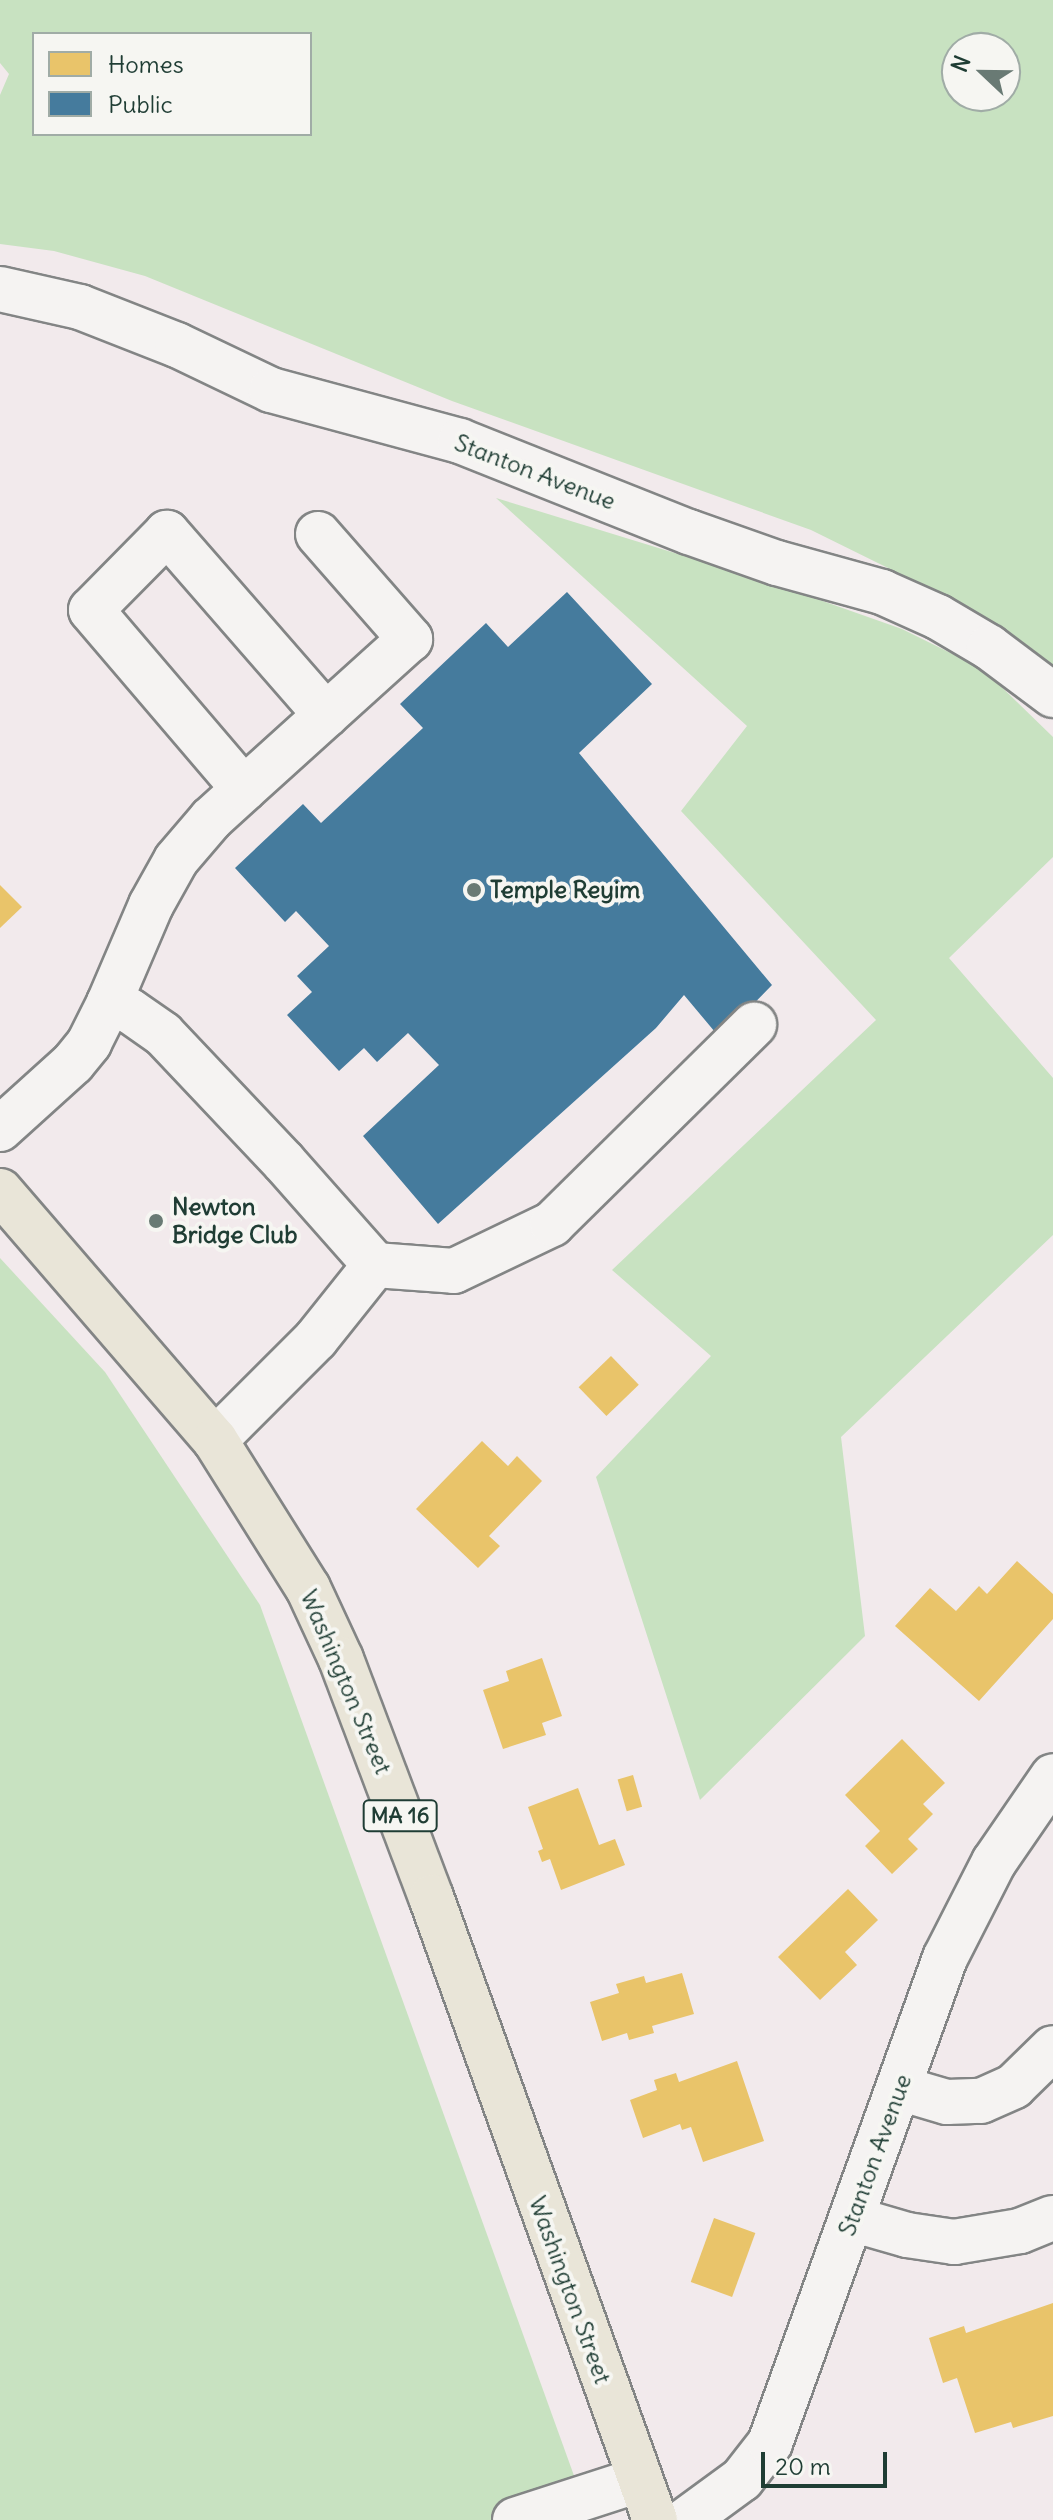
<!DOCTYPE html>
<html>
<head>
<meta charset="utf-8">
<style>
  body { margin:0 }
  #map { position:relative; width:1053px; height:2520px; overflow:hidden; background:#f2eaec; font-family:Delius,sans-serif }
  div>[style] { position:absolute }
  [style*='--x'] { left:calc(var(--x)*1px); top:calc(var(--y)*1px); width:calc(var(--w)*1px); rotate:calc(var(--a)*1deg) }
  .green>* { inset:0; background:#c8e2c1 }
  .homes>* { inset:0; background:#e9c46a; transform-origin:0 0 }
  .public>* { inset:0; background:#457b9d }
  .roads { filter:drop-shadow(2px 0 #838585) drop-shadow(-2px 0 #838585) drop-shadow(0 2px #838585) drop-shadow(0 -2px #838585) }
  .minor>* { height:44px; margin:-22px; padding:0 22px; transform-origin:22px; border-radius:22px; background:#f5f3f2 }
  .major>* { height:44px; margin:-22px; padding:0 22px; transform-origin:22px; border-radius:22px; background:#e9e5d8 }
  .dots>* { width:22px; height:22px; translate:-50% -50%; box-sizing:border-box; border:4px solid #f6f6f2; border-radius:50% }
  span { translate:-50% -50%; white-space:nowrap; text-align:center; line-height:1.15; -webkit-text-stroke:8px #f6f6f2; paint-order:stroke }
  .shield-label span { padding:2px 6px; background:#f6f6f2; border:2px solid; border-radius:6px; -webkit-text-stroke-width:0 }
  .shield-label { font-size:22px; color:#1f3d34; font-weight:700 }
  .street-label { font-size:24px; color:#1f3d34 }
  .poi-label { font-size:24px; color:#1f3d34; font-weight:700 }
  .left { translate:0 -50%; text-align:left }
  .legend { position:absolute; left:32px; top:32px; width:280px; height:104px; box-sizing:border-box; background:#f6f6f2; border:2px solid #a0aca6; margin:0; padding:10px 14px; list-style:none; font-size:24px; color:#1f3d34 }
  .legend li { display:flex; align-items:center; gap:16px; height:40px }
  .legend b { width:40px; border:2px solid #a0aca6 }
  .north { position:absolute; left:941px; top:32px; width:80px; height:80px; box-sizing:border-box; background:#f6f6f2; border:2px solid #a0aca6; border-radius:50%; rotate:292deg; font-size:22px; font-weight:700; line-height:32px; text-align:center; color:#1f3d34 }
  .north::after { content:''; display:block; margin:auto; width:28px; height:36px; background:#697a74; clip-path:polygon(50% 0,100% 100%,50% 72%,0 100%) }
  .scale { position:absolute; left:761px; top:2452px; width:126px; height:36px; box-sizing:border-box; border:4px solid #1f3d34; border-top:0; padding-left:10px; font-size:24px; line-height:28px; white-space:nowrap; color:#1f3d34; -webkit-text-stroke:6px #f6f6f2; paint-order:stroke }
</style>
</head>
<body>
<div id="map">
  <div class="green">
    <i style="clip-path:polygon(evenodd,0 0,1053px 0,1053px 668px,967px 607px,811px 530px,452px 401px,145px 276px,54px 251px,0 244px,0 95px,9px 74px,0 63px,0 0,34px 34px,310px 34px,310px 134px,34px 134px,34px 34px,0 0,957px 48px,1005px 48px,1005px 96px,957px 96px,957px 48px)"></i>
    <i style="clip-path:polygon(496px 498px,766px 581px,902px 629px,983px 669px,1053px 737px,1053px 857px,949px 958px,1053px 1078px,1053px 1235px,841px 1437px,865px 1636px,700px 1800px,596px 1477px,711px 1356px,612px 1270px,876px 1020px,681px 811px,747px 726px)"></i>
    <i style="clip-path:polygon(0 1258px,105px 1372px,260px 1605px,590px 2520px,0 2520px)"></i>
  </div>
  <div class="homes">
    <i style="clip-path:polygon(0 885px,22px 907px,0 928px)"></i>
    <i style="left:611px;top:1356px;width:40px;height:45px;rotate:46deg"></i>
    <i style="clip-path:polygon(482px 1441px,508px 1466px,517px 1456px,542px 1481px,489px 1536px,500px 1546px,478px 1568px,416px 1509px)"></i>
    <i style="clip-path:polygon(1017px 1561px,1053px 1594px,1053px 1619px,979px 1701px,895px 1626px,930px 1588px,956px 1611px,979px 1586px,987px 1594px)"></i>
    <i style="clip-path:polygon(542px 1658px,562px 1716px,542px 1723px,546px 1735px,503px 1749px,483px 1690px,509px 1681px,506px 1671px)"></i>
    <i style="clip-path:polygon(902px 1739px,945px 1783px,923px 1804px,933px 1814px,908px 1839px,918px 1849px,892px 1874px,865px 1846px,880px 1831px,845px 1795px)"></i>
    <i style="left:633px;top:1775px;width:33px;height:16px;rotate:74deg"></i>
    <i style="clip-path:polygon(578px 1788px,599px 1845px,615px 1839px,625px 1865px,561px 1890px,550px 1859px,542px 1862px,538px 1851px,543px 1849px,528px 1807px)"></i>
    <i style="clip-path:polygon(848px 1889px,878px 1920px,845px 1952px,857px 1965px,820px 2000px,778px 1957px)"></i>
    <i style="clip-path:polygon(682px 1973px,694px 2014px,652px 2026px,654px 2033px,629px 2040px,627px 2033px,602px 2041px,590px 2002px,619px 1993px,616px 1984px,644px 1976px,646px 1983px)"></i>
    <i style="clip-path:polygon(737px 2061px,764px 2141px,703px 2162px,691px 2127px,682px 2130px,680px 2124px,643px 2138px,630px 2100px,657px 2090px,654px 2080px,676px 2073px,679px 2082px)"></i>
    <i style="left:714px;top:2218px;width:44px;height:68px;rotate:20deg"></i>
    <i style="clip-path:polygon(1053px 2303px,1053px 2416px,1013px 2428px,1011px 2422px,975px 2433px,957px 2378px,943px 2383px,929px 2338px,964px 2326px,966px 2333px)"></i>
  </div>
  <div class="public">
    <i style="clip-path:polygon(567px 592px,652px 684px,579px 753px,772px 985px,720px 1038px,684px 995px,656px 1028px,438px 1224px,363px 1136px,439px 1065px,408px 1033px,377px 1062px,364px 1048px,339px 1071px,287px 1015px,312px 992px,297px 976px,329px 946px,296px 911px,285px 922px,235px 868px,303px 804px,321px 823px,423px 728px,400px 704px,486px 623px,508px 647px)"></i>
  </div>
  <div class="roads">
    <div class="minor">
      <i style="--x:0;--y:289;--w:82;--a:12.7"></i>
      <i style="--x:80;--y:307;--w:104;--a:21.4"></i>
      <i style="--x:177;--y:345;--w:104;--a:25.6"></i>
      <i style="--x:271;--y:390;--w:196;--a:15.1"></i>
      <i style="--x:460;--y:441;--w:246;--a:21.7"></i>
      <i style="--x:689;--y:532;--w:93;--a:19.4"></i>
      <i style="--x:777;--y:563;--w:109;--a:15.4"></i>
      <i style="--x:882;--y:592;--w:61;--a:24.1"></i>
      <i style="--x:938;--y:617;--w:59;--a:30.5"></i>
      <i style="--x:989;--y:647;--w:80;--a:36.9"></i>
      <i style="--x:318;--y:534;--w:140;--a:48.8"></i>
      <i style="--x:410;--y:639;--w:113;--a:137.9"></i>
      <i style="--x:109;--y:1003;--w:107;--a:-66.8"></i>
      <i style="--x:151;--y:905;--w:51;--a:-60.9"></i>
      <i style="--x:176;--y:860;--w:54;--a:-49.5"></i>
      <i style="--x:211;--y:819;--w:45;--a:-42.3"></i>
      <i style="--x:244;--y:789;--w:110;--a:-42.1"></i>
      <i style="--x:326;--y:715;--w:242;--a:-131.1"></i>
      <i style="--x:167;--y:533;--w:108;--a:134.6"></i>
      <i style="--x:91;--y:610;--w:235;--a:49.5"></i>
      <i style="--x:0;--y:1129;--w:98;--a:-42.1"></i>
      <i style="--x:73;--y:1063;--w:26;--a:-51"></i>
      <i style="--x:89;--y:1043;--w:45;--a:-63.4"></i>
      <i style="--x:109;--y:1003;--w:22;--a:21"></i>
      <i style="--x:130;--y:1011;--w:40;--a:34.9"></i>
      <i style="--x:163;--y:1034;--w:176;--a:46.6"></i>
      <i style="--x:284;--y:1162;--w:137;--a:48.5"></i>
      <i style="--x:375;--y:1265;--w:95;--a:128.6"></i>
      <i style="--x:316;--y:1339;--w:143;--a:135"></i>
      <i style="--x:375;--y:1265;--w:79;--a:4.3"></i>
      <i style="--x:454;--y:1271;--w:109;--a:-25.6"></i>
      <i style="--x:552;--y:1224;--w:284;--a:-44.6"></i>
      <i style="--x:899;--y:2088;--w:50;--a:16.3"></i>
      <i style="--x:947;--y:2102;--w:34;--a:-2"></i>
      <i style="--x:981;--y:2101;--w:36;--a:-24"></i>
      <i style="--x:1014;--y:2086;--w:54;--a:-44.3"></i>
      <i style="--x:852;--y:2219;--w:57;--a:16.2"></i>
      <i style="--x:907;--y:2235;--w:48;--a:8.5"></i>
      <i style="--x:954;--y:2242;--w:67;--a:-9.5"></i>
      <i style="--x:1020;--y:2231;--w:35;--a:-22"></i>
      <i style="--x:515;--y:2520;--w:130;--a:-17.9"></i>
      <i style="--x:686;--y:2520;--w:69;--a:-36.2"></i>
      <i style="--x:742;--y:2479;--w:46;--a:-52.1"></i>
      <i style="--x:770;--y:2443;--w:516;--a:-70.16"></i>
      <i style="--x:945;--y:1958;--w:108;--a:-63"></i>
      <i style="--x:994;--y:1862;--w:104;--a:-55.5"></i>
    </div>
    <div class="major">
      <i style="--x:0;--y:1191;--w:329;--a:49.2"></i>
      <i style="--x:215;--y:1440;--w:175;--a:57.9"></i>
      <i style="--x:308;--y:1588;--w:78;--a:65.1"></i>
      <i style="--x:341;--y:1659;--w:254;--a:69.3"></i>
      <i style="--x:431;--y:1897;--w:662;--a:70.22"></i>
    </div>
  </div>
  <div class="dots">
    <i style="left:474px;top:890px;background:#697a74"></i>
    <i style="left:156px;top:1221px;background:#697a74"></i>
  </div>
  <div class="shield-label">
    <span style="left:400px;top:1816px">MA 16</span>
  </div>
  <div class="street-label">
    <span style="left:535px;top:472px;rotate:21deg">Stanton Avenue</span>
    <span style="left:346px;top:1682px;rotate:67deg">Washington Street</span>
    <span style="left:875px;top:2155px;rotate:-70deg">Stanton Avenue</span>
    <span style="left:570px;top:2290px;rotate:70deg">Washington Street</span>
  </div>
  <div class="poi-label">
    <span class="left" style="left:490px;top:890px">Temple Reyim</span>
    <span class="left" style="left:172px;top:1221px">Newton<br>Bridge Club</span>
  </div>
  <ul class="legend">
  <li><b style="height:22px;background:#e9c46a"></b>Homes</li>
  <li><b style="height:22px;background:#457b9d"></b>Public</li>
  </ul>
  <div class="north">N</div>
  <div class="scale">20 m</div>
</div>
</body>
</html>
